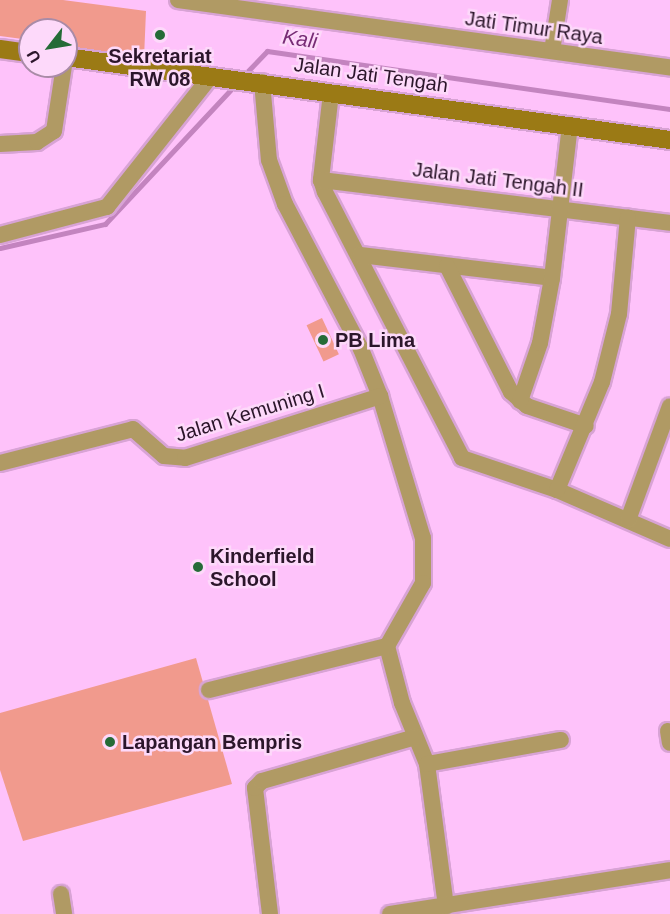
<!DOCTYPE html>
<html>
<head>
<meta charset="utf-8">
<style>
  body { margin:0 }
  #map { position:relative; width:670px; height:914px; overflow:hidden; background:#fec2fa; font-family:Arial,sans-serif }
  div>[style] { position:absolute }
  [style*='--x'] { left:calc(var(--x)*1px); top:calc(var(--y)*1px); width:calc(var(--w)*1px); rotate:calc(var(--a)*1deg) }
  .green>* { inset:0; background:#f19a8d; transform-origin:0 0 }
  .stream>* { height:5px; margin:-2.5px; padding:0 2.5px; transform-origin:2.5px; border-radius:2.5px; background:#c384bf }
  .roads { filter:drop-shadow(2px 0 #d8a3d5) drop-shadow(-2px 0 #d8a3d5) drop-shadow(0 2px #d8a3d5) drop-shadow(0 -2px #d8a3d5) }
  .street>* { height:16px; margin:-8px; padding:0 8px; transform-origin:8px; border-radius:8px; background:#b09a64 }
  .secondary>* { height:18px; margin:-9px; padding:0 9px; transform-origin:9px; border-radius:9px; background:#9b7a15 }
  .dots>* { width:16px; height:16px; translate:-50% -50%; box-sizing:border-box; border:3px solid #fdd9fa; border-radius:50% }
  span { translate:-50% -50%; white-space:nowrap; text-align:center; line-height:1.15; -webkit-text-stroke:5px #fdd9fa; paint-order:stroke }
  .street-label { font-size:20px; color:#2c162b }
  .poi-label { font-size:20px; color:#2c162b; font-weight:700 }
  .left { translate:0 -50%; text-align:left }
  .water-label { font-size:21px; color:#772c75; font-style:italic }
  .north { position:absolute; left:18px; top:18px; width:60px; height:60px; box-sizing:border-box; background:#fdd9fa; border:2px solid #a98ba7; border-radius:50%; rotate:239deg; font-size:16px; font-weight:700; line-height:24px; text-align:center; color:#2c162b }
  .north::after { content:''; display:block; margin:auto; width:21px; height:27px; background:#256b37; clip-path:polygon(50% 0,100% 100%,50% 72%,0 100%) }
</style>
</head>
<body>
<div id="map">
  <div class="green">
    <i style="clip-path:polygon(0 0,63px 0,146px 11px,144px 58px,66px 46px,66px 30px,30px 30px,30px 40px,0 36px)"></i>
    <i style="left:322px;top:318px;width:40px;height:17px;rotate:65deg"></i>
    <i style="clip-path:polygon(196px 658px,232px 784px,23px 841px,0 770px,0 713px)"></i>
  </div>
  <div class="stream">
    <i style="--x:243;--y:76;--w:35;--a:-46"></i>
    <i style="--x:267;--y:51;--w:407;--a:8.2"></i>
    <i style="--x:0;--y:248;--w:108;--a:-12.9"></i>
    <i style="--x:105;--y:224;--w:190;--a:-46.9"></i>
  </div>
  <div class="roads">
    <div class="street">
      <i style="--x:178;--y:0;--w:497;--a:7.8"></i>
      <i style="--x:552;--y:51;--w:52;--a:-81.1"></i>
      <i style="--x:262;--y:82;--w:78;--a:84.9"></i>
      <i style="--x:269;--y:160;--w:47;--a:70"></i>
      <i style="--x:285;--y:204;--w:164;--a:62.3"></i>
      <i style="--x:361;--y:349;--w:51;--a:68"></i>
      <i style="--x:380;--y:396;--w:148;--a:73.2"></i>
      <i style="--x:423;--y:538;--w:45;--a:90"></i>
      <i style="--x:423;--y:583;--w:73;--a:119.7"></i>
      <i style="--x:387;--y:646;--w:59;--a:75.3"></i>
      <i style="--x:402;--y:703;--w:66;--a:67.7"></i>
      <i style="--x:427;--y:764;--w:144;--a:82.4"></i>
      <i style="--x:331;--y:93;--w:88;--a:96.6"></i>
      <i style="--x:321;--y:180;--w:13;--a:72"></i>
      <i style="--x:325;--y:192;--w:299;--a:62.7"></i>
      <i style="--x:462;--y:458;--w:100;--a:18.6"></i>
      <i style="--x:557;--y:490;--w:123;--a:23.4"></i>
      <i style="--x:0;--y:144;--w:37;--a:-3"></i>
      <i style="--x:37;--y:142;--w:20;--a:-33"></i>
      <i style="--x:54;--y:131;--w:66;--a:-81.3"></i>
      <i style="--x:321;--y:180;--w:352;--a:7"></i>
      <i style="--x:0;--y:235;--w:111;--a:-14.7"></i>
      <i style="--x:107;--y:207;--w:166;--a:-51.6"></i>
      <i style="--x:360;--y:255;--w:193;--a:6.8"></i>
      <i style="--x:447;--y:266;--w:141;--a:63.1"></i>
      <i style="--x:511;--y:392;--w:21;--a:41"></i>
      <i style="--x:527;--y:406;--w:62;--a:18.7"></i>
      <i style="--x:520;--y:401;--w:61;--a:-71"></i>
      <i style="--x:540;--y:343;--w:66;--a:-79.5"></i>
      <i style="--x:552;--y:278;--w:154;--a:-83.3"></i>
      <i style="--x:0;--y:463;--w:137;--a:-14.3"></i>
      <i style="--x:133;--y:429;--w:41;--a:41.1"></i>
      <i style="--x:164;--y:456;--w:21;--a:5"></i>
      <i style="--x:185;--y:458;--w:205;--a:-17.6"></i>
      <i style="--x:557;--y:490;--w:117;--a:-67.4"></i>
      <i style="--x:602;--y:382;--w:70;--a:-76"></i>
      <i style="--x:619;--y:314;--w:97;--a:-84.7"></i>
      <i style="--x:628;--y:520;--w:121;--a:-69.8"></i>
      <i style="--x:209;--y:690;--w:183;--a:-13.9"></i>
      <i style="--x:668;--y:731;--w:12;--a:81"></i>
      <i style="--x:427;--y:764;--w:136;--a:-10.2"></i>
      <i style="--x:61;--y:894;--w:20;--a:81"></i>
      <i style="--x:270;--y:914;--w:127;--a:-96.8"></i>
      <i style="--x:255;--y:788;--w:10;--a:-45"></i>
      <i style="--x:262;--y:781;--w:159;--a:-16"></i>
      <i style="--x:390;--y:914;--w:283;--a:-8.9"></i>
    </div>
    <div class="secondary">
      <i style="--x:0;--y:49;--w:30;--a:8"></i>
      <i style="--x:66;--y:57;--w:610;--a:7.82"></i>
    </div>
  </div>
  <div class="dots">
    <i style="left:160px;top:35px;background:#256b37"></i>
    <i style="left:323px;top:340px;background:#256b37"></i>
    <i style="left:198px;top:567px;background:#256b37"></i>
    <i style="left:110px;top:742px;background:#256b37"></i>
  </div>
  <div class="street-label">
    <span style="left:534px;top:28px;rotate:8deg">Jati Timur Raya</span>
    <span style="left:371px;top:75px;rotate:8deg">Jalan Jati Tengah</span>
    <span style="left:498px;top:180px;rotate:7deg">Jalan Jati Tengah II</span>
    <span style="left:250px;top:413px;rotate:-17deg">Jalan Kemuning I</span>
  </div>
  <div class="poi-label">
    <span style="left:160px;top:68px">Sekretariat<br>RW 08</span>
    <span class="left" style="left:335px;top:340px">PB Lima</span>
    <span class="left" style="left:210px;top:568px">Kinderfield<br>School</span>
    <span class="left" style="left:122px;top:742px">Lapangan Bempris</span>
  </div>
  <div class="water-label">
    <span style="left:300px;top:39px;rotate:8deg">Kali</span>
  </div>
  <div class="north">U</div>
</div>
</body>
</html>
